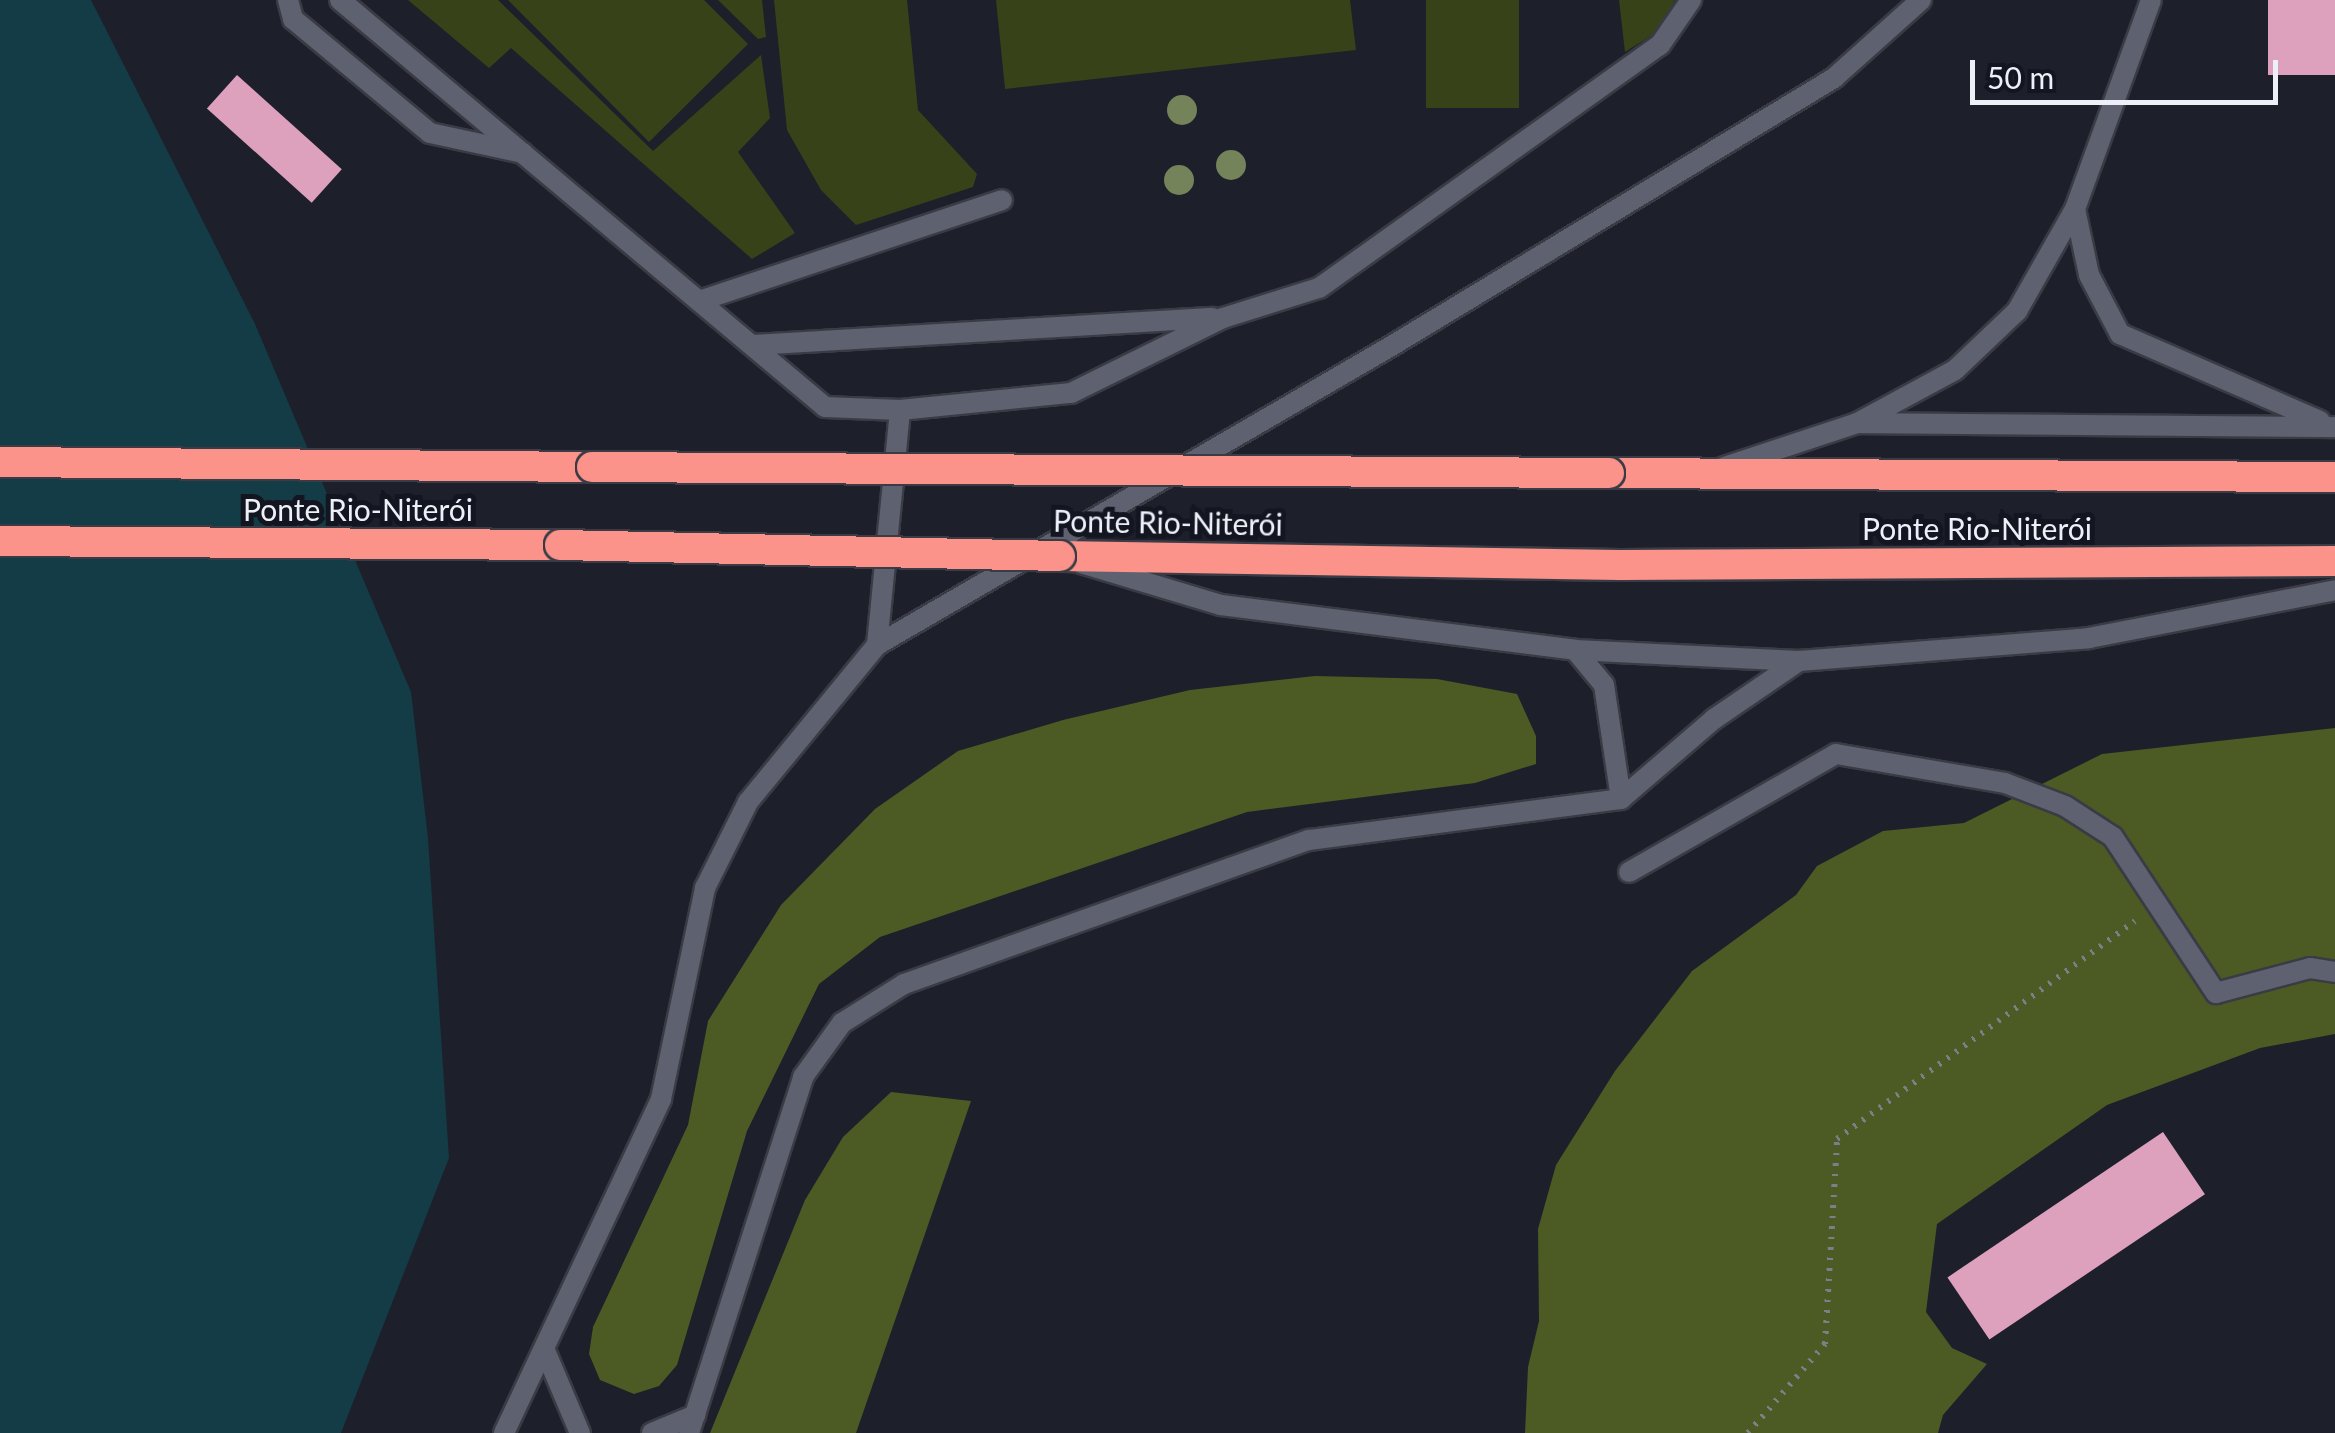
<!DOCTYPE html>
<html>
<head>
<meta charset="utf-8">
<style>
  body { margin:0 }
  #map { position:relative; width:2335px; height:1433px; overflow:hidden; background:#1d1f2a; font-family:Lato,sans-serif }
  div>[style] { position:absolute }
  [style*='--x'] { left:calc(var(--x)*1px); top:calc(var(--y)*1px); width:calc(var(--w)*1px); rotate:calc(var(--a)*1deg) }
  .green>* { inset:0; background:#374219; transform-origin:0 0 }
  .forest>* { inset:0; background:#4c5a24 }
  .water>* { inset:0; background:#133c46 }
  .building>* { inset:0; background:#dda1bd; transform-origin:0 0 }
  .path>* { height:6px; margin-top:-3px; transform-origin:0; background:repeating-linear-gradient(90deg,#7d7f88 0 2.5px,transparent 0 10.5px) }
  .roads { filter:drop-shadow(2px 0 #3a3b45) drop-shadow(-2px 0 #3a3b45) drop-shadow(0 2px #3a3b45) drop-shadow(0 -2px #3a3b45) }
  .service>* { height:20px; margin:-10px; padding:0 10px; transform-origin:10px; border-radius:10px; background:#5e616f }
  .motorway>* { height:30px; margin:-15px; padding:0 15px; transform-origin:15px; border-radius:15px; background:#fb938b }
  .bridges { filter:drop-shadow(2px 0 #3a3b45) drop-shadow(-2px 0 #3a3b45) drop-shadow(0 2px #3a3b45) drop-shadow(0 -2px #3a3b45) }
  .motorway-bridge>* { height:30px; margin:-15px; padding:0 15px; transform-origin:15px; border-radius:15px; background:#fb938b }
  .trees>* { width:30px; height:30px; margin:-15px; border-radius:50%; background:#74835a }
  span { translate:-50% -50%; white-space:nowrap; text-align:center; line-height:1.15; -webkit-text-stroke:10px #131520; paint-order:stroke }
  .street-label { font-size:30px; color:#eef0f8 }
  .scale { position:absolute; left:1970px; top:60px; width:308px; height:45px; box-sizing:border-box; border:5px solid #eef0f8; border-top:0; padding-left:12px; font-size:30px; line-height:35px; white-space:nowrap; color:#eef0f8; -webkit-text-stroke:8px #131520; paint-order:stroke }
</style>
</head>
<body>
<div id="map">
  <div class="green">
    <i style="clip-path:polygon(408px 0,498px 0,653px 151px,761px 55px,770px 118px,738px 152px,795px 233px,752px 259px,511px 48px,489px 68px)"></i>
    <i style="clip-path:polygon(508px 0,704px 0,748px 44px,649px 142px)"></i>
    <i style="clip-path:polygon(718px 0,762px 0,766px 37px,758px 39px)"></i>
    <i style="clip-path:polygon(774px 0,907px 0,918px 110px,977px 174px,973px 187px,856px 225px,821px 190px,787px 130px)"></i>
    <i style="clip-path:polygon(996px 0,1350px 0,1356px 50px,1005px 89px)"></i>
    <i style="left:1426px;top:0;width:93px;height:108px"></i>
    <i style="clip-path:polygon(1619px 0,1675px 0,1657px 32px,1625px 52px)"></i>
  </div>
  <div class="forest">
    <i style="clip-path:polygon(1315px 676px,1437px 679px,1517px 694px,1536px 736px,1536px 764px,1475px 783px,1247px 812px,880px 937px,819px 984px,747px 1131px,677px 1365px,659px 1386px,634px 1394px,600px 1380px,589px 1354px,593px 1327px,688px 1125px,708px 1021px,781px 905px,875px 809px,958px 751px,1063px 720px,1190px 690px)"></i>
    <i style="clip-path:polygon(2335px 728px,2335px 1034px,2260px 1048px,2107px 1105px,1937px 1224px,1926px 1312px,1952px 1348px,1987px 1364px,1943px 1415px,1938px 1433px,1525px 1433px,1528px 1367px,1539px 1321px,1538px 1229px,1556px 1165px,1615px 1071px,1692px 971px,1796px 895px,1817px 866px,1883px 831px,1964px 823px,2102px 754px)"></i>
    <i style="clip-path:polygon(891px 1092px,971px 1101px,856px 1433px,710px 1433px,805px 1200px,843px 1137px)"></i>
  </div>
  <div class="water">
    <i style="clip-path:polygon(0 0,91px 0,255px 324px,411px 692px,428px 838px,449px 1158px,341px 1433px,0 1433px)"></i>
  </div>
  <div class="building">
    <i style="left:2268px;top:0;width:67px;height:75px"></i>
    <i style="left:237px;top:75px;width:141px;height:45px;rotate:42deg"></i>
    <i style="left:2163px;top:1132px;width:75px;height:260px;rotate:56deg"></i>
  </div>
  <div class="path">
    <i style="--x:1748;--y:1433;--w:118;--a:-49.1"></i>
    <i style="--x:1825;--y:1344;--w:205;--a:-86.6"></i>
    <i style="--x:1837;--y:1139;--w:369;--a:-36.2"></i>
  </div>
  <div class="roads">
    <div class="service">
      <i style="--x:288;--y:0;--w:20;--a:75"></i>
      <i style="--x:293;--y:19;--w:178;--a:39.8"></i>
      <i style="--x:430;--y:133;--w:95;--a:12.1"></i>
      <i style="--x:340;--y:0;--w:633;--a:40"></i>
      <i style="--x:825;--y:407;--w:75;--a:2.3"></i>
      <i style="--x:900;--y:410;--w:172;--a:-5.7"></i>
      <i style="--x:1071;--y:393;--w:169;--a:-26.3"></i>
      <i style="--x:1223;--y:318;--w:101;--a:-17.4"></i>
      <i style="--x:1319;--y:288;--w:419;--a:-35.5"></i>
      <i style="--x:1660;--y:45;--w:55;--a:-55.4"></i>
      <i style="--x:2075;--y:209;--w:67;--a:78"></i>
      <i style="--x:2089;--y:275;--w:67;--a:62.3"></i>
      <i style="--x:2120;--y:334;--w:218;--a:23.5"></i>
      <i style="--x:702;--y:300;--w:316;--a:-18.4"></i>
      <i style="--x:755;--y:345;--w:458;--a:-3.4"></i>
      <i style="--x:1859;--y:422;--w:109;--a:-28.4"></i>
      <i style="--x:1955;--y:370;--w:86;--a:-43.6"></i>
      <i style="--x:2017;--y:311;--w:117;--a:-60.4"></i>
      <i style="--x:2075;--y:209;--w:222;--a:-70"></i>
      <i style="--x:1724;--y:467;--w:140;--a:-18.3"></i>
      <i style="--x:1857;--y:423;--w:478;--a:0.5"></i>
      <i style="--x:1081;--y:563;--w:146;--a:16.7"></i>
      <i style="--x:1221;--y:605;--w:357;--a:7.2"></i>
      <i style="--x:1575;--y:650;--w:224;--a:2.8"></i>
      <i style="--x:1799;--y:661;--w:291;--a:-4.5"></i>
      <i style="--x:2089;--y:638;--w:251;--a:-11"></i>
      <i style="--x:877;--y:645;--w:236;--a:-84.4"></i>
      <i style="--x:1575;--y:650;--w:45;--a:50.4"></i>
      <i style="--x:1604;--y:685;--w:115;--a:81.5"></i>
      <i style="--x:1629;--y:872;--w:238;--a:-29.7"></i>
      <i style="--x:1836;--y:754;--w:171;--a:9.7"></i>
      <i style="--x:2005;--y:783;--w:64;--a:21"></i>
      <i style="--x:2065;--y:806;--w:57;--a:32.9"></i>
      <i style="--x:2113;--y:837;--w:187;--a:56.6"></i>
      <i style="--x:2216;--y:993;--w:97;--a:-14.9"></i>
      <i style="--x:2310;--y:968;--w:25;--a:9"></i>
      <i style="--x:546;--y:1353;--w:87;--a:67"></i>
      <i style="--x:504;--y:1433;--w:369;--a:-64.8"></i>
      <i style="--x:661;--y:1099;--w:216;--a:-78.2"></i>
      <i style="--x:705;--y:888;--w:96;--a:-63.4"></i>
      <i style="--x:748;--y:802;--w:203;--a:-50.6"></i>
      <i style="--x:877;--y:645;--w:597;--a:-30.17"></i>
      <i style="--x:1393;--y:345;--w:516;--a:-31.19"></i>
      <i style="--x:1834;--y:78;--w:117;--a:-41.9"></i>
      <i style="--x:652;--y:1433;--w:47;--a:-22.7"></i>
      <i style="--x:689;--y:1433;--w:374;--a:-72.2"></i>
      <i style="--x:803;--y:1077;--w:67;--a:-54.2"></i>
      <i style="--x:842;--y:1023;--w:73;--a:-32.2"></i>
      <i style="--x:904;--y:984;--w:430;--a:-19.6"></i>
      <i style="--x:1309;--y:840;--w:315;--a:-7.5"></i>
      <i style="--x:1621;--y:799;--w:123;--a:-40.7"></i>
      <i style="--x:1714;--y:719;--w:103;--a:-34.3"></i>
    </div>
    <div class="motorway">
      <i style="--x:0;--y:462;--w:592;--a:0.48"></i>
      <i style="--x:1609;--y:473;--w:726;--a:0.32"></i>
      <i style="--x:0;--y:541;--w:560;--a:0.41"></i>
      <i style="--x:1060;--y:556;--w:560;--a:0.92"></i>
      <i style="--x:1620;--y:565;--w:715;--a:-0.32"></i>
    </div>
  </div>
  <div class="bridges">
    <div class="motorway-bridge">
      <i style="--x:592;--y:467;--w:1017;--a:0.34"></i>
      <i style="--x:560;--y:545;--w:500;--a:1.26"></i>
    </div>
  </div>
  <div class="trees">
    <i style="left:1182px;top:110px"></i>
    <i style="left:1231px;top:165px"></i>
    <i style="left:1179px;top:180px"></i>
  </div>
  <div class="street-label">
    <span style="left:358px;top:509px">Ponte Rio-Niterói</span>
    <span style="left:1168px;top:522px;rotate:1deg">Ponte Rio-Niterói</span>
    <span style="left:1977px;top:528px">Ponte Rio-Niterói</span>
  </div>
  <div class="scale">50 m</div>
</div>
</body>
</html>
